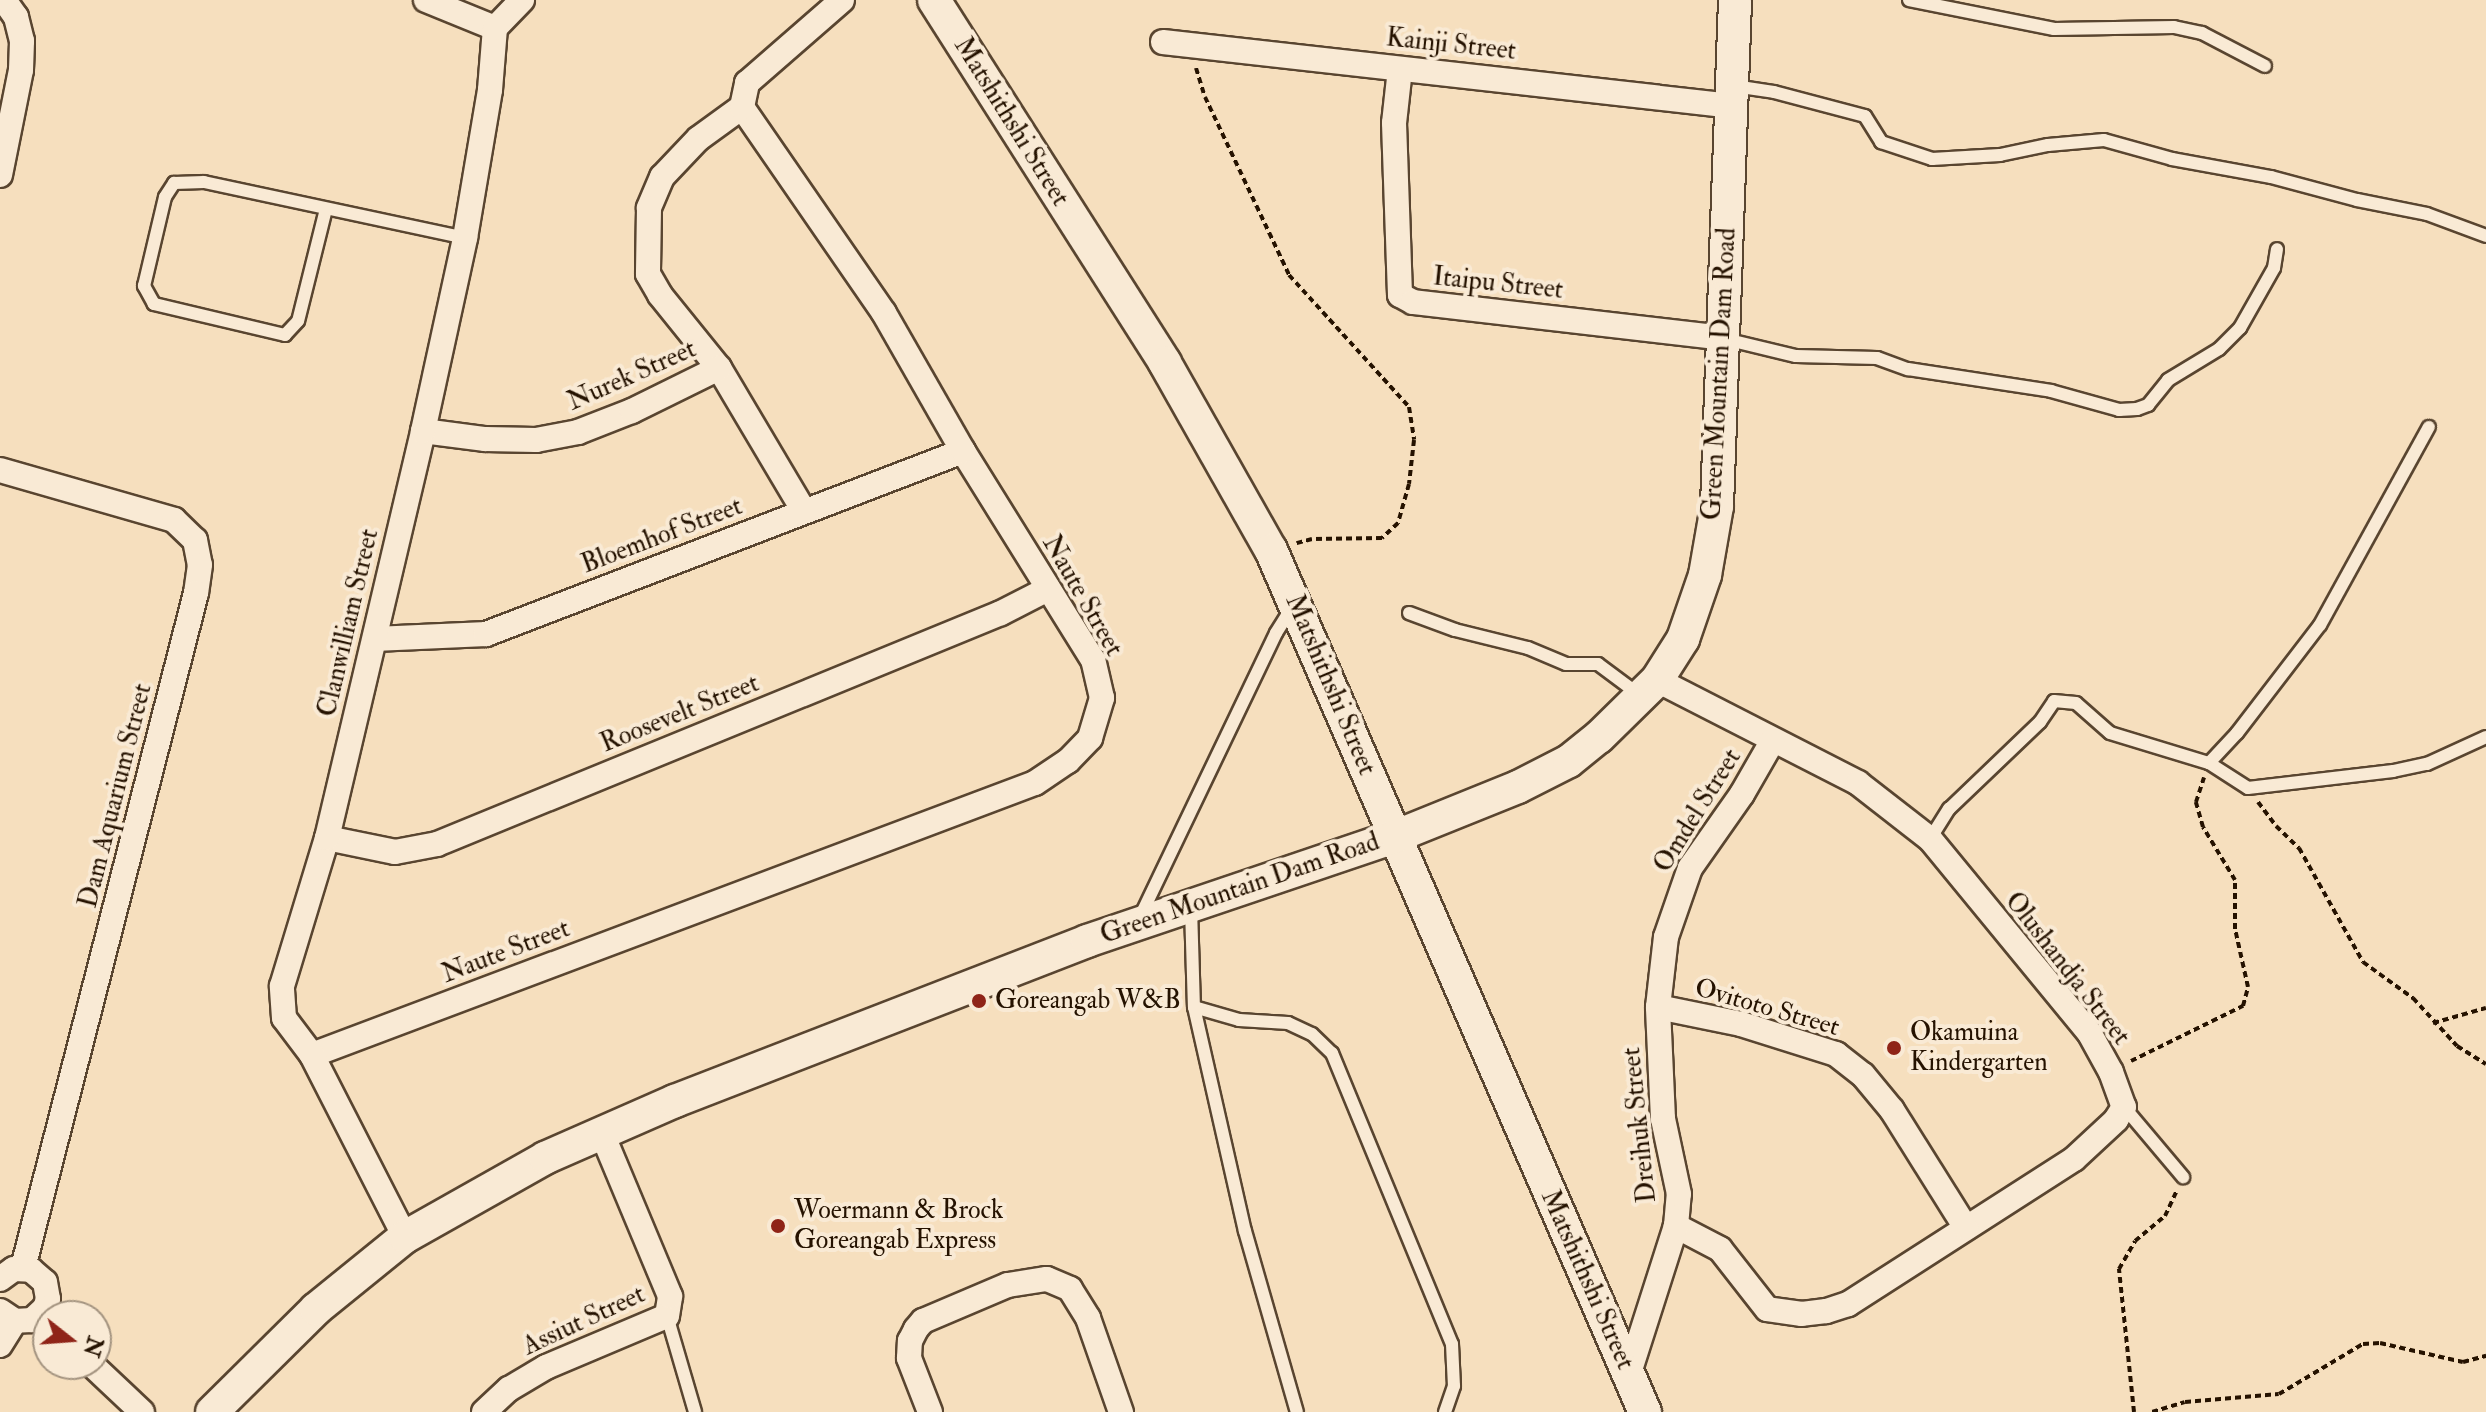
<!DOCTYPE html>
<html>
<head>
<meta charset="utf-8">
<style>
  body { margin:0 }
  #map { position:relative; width:2486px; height:1412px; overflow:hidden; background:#f6dfbe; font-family:"IM FELL Double Pica",serif }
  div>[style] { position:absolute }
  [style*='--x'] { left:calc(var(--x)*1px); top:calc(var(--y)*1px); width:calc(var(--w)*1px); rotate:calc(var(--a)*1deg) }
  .path>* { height:4px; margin-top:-2px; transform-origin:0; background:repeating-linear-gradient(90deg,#251200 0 6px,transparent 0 10px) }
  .roads { filter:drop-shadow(2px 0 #594530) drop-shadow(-2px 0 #594530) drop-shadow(0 2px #594530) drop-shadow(0 -2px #594530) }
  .lane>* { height:12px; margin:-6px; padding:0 6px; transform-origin:6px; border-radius:6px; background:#f9ead5 }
  .street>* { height:24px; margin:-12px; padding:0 12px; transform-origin:12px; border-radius:12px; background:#f9ead5 }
  .secondary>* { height:32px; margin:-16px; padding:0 16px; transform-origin:16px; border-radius:16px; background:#f9ead5 }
  .dots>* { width:22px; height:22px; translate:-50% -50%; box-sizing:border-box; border:4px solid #f9ead5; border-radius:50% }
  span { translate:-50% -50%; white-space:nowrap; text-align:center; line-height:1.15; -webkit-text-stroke:8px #f9ead5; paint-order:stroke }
  .street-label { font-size:26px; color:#251200 }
  .poi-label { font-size:26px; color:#251200 }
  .left { translate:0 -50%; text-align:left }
  .north { position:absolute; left:32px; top:1300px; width:80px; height:80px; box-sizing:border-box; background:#f9ead5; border:2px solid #a49480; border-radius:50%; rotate:107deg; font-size:22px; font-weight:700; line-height:32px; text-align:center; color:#251200 }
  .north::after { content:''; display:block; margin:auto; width:28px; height:36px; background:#8f2418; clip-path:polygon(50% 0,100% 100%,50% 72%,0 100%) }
</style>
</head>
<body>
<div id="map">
  <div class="path">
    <i style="--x:1196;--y:68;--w:30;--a:73"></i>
    <i style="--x:1205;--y:97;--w:197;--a:64.7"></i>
    <i style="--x:1289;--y:275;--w:178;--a:47.7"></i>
    <i style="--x:1409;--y:407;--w:33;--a:81"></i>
    <i style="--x:1414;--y:440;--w:44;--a:96.5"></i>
    <i style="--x:1409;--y:484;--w:41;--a:105.8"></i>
    <i style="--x:1398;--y:523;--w:22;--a:137"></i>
    <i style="--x:1382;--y:538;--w:70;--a:179.2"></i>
    <i style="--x:1312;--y:539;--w:16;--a:165"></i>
    <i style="--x:2258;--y:802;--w:30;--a:53"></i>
    <i style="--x:2276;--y:826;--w:32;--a:44"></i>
    <i style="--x:2299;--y:848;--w:131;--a:60.7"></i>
    <i style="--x:2363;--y:962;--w:62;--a:35.8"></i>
    <i style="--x:2413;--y:998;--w:65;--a:47.5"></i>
    <i style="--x:2457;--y:1046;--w:34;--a:32"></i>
    <i style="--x:2433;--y:1023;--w:55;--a:-15.8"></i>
    <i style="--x:2131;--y:1061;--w:125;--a:-26.2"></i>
    <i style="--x:2243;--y:1006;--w:20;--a:-75"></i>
    <i style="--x:2248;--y:987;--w:59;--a:-102.6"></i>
    <i style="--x:2235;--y:929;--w:49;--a:-90"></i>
    <i style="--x:2235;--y:880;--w:62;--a:-121.1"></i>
    <i style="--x:2203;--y:827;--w:26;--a:-106"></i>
    <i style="--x:2196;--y:802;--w:26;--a:-72"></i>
    <i style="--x:2134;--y:1412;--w:144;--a:-96"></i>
    <i style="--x:2119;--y:1269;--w:32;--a:-60"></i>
    <i style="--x:2135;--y:1241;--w:39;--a:-40"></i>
    <i style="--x:2165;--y:1216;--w:29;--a:-65"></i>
    <i style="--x:2152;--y:1412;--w:34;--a:-17"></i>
    <i style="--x:2185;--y:1402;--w:94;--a:-4.9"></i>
    <i style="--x:2279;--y:1394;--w:98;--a:-30.8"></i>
    <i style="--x:2363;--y:1344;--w:17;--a:-3"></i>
    <i style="--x:2380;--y:1343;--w:85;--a:12.9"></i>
    <i style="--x:2463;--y:1362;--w:24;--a:-15"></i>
  </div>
  <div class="roads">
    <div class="lane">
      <i style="--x:1909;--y:0;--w:148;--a:11.3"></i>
      <i style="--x:2054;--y:29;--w:120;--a:-1"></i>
      <i style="--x:2174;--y:27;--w:29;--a:12"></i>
      <i style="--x:2202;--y:33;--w:71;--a:27.6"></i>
      <i style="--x:1734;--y:86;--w:40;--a:8.5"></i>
      <i style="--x:1774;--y:92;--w:94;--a:14.8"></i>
      <i style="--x:1865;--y:116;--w:31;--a:58"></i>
      <i style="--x:1881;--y:142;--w:54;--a:18.4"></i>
      <i style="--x:1932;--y:159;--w:68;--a:-3.4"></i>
      <i style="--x:2000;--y:155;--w:49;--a:-11.8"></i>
      <i style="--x:2048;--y:145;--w:56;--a:-5.1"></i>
      <i style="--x:2104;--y:140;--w:71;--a:15.6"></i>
      <i style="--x:2172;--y:159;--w:101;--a:10.3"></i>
      <i style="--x:2271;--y:177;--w:89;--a:15"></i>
      <i style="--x:2357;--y:200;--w:71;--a:11.3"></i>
      <i style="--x:2427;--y:214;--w:63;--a:20.4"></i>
      <i style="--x:326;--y:209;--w:115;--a:104"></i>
      <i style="--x:298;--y:321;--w:19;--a:133"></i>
      <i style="--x:285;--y:335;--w:135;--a:-166.7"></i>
      <i style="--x:154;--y:304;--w:21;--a:-119"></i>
      <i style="--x:144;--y:286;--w:91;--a:-76.7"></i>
      <i style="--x:165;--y:197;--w:17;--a:-57"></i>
      <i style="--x:174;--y:183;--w:30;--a:-2"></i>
      <i style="--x:204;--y:182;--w:267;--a:12.1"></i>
      <i style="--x:1725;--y:339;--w:73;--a:13.5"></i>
      <i style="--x:1796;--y:356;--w:81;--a:1.4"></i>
      <i style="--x:1877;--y:358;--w:33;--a:20"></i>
      <i style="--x:1908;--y:369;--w:145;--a:8.7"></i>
      <i style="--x:2051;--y:391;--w:71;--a:15.6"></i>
      <i style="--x:2119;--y:410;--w:18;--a:-3"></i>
      <i style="--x:2137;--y:409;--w:12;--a:-20"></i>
      <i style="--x:2148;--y:405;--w:32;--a:-51"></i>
      <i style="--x:2168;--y:380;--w:60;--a:-31.3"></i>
      <i style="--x:2219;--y:349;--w:30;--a:-45"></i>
      <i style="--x:2240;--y:328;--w:69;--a:-60.5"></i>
      <i style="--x:2274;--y:268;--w:19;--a:-81"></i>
      <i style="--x:1409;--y:613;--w:49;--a:20.3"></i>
      <i style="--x:1455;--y:630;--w:75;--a:13.9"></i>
      <i style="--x:1528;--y:648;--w:41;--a:22.8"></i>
      <i style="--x:1566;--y:664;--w:32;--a:0"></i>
      <i style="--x:1598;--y:664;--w:54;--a:36.7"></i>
      <i style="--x:2209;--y:763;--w:41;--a:-47"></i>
      <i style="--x:2237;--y:733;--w:136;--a:-52.5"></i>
      <i style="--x:2320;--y:625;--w:226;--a:-61.2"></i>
      <i style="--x:1930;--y:839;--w:36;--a:-58"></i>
      <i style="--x:1949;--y:809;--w:126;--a:-43.7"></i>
      <i style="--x:2040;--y:722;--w:25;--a:-56"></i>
      <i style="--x:2054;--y:701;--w:22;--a:5"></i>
      <i style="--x:2076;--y:703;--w:45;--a:41.4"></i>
      <i style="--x:2110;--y:733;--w:103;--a:16.9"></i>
      <i style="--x:2209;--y:763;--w:46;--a:32.7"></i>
      <i style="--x:2248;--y:788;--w:146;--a:-6.7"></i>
      <i style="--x:2393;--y:771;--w:35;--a:-12"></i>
      <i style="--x:2427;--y:764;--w:65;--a:-24.6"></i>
      <i style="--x:1191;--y:908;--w:99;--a:88.3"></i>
      <i style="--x:1194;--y:1007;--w:230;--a:77.2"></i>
      <i style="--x:1245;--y:1231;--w:188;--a:74"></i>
      <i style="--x:1140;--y:917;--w:315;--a:-64.4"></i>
      <i style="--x:1276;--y:633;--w:31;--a:-58"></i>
      <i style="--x:1194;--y:1007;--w:47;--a:16.1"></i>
      <i style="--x:1239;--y:1020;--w:49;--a:3.5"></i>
      <i style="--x:1288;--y:1023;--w:26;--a:25"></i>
      <i style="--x:1312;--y:1034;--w:28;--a:44"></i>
      <i style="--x:1332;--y:1053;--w:315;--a:67.6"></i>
      <i style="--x:1452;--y:1344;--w:42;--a:87.3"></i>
      <i style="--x:1454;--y:1386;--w:28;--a:109"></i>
      <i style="--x:2124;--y:1107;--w:92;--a:49.9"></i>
      <i style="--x:667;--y:1316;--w:100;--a:73.7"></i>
    </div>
    <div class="street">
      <i style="--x:426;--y:0;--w:74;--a:22.1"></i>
      <i style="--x:1163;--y:42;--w:574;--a:6.41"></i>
      <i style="--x:1400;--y:69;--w:54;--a:96.3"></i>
      <i style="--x:1394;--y:123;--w:172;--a:88"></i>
      <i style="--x:1400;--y:295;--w:15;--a:28"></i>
      <i style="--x:1413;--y:302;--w:311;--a:6.6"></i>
      <i style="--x:742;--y:107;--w:54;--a:144"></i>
      <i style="--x:698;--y:139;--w:52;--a:133.5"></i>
      <i style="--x:662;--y:177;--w:34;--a:113"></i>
      <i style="--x:649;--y:208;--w:66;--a:90.9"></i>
      <i style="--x:648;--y:274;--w:24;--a:60"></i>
      <i style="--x:660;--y:295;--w:94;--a:51.1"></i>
      <i style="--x:719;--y:368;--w:166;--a:59.3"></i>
      <i style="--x:0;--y:175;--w:107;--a:-78.7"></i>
      <i style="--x:21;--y:70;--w:29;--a:-88"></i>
      <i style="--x:22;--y:41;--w:25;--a:-104"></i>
      <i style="--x:16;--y:17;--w:21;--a:-125"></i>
      <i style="--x:423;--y:431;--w:63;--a:7.4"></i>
      <i style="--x:485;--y:439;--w:51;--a:1.1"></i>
      <i style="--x:536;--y:440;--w:43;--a:-10.8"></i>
      <i style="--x:578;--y:432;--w:58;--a:-21.3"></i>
      <i style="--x:632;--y:411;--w:97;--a:-26.3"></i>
      <i style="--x:0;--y:470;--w:181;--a:16"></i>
      <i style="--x:174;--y:520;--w:29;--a:44"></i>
      <i style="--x:195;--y:540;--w:25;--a:79"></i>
      <i style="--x:200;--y:565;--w:28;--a:98"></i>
      <i style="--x:196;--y:593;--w:697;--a:104.38"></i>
      <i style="--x:375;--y:639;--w:111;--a:-2.6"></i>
      <i style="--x:486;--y:634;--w:511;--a:-20.99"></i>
      <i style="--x:1657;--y:680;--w:226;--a:27.1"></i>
      <i style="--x:1858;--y:783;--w:91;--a:37.9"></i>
      <i style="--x:1930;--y:839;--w:252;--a:50.6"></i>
      <i style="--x:2090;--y:1034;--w:43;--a:61.1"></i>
      <i style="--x:2111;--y:1072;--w:37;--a:70"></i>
      <i style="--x:2124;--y:1107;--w:15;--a:122"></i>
      <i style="--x:2116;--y:1120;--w:57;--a:137.1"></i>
      <i style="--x:2074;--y:1159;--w:269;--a:147.3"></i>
      <i style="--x:1848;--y:1304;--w:23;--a:162"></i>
      <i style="--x:1826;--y:1311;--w:24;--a:173"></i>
      <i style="--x:1802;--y:1314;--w:35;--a:-172"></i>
      <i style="--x:1767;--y:1309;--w:76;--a:-128.1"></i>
      <i style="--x:1720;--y:1249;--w:50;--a:-152.4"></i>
      <i style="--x:327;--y:838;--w:69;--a:11.6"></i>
      <i style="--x:395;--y:852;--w:43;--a:-10.8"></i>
      <i style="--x:437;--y:844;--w:609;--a:-22.27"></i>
      <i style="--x:1001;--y:613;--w:53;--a:-27.1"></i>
      <i style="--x:1658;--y:1007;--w:85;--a:11.6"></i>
      <i style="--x:1741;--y:1024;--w:100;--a:17.5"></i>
      <i style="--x:1836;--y:1054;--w:34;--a:38"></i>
      <i style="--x:1863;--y:1075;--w:45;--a:50.4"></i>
      <i style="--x:1892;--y:1110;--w:139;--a:57.9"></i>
      <i style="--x:312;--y:1055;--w:772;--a:-20.62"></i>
      <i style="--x:1035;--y:783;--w:40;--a:-34"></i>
      <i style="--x:1068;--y:761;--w:32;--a:-46"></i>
      <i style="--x:1090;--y:738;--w:42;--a:-73.3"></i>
      <i style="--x:1102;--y:698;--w:39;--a:-103"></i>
      <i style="--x:1093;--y:660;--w:246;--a:-121.9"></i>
      <i style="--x:963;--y:451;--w:159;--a:-119.8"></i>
      <i style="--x:884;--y:313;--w:250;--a:-124.6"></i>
      <i style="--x:742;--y:107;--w:25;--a:-78"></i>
      <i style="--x:747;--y:83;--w:126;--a:-41.1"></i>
      <i style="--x:405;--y:1237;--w:204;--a:-117.1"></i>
      <i style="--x:312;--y:1055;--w:46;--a:-127.1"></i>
      <i style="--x:284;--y:1018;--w:32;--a:-94"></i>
      <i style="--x:282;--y:986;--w:155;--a:-73.1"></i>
      <i style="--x:327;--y:838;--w:418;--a:-76.7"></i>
      <i style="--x:423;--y:431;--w:198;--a:-77.7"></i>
      <i style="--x:465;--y:238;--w:150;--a:-80.4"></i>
      <i style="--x:490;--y:90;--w:62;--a:-85.4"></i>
      <i style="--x:495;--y:28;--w:39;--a:-46"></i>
      <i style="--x:0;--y:1279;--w:17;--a:-36"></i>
      <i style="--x:14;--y:1269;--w:17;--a:3"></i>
      <i style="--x:31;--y:1270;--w:18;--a:41"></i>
      <i style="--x:45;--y:1282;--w:17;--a:80"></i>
      <i style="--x:48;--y:1299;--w:9;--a:108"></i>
      <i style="--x:45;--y:1308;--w:18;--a:137"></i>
      <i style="--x:32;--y:1320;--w:17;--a:177"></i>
      <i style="--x:15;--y:1321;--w:18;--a:-146"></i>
      <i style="--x:0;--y:1345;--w:28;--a:-58"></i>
      <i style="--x:91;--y:1364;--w:70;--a:43.3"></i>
      <i style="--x:1629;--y:1373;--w:154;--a:-72.3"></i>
      <i style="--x:1676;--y:1226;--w:32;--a:-85"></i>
      <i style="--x:1679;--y:1194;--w:77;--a:-102"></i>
      <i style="--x:1663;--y:1119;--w:112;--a:-92.6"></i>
      <i style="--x:1658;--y:1007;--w:70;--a:-83.5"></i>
      <i style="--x:1666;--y:937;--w:73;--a:-70.8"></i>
      <i style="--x:1690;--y:868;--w:90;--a:-54.9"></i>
      <i style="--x:1742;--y:794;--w:62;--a:-60.1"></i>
      <i style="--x:484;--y:1412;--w:34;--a:-43"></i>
      <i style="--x:509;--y:1389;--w:43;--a:-30.7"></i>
      <i style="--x:546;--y:1367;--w:131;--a:-22.9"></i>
      <i style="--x:667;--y:1316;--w:20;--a:-81"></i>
      <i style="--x:670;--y:1296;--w:179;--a:-112.7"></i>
      <i style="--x:930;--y:1412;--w:58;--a:-111.3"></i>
      <i style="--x:909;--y:1358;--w:17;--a:-87"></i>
      <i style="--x:910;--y:1341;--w:13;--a:-63"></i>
      <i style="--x:916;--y:1329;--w:11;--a:-49"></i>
      <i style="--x:923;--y:1321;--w:92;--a:-23"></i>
      <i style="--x:1008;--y:1285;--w:39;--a:-9"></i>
      <i style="--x:1047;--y:1279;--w:25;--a:23"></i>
      <i style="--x:1070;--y:1289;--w:34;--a:58"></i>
      <i style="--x:1088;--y:1318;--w:100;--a:70.7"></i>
    </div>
    <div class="secondary">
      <i style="--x:934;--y:0;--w:430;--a:57.5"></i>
      <i style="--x:1165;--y:363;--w:215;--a:60.5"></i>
      <i style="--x:1271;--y:550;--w:940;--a:66.55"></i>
      <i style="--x:212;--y:1412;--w:146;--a:-44.7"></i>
      <i style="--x:316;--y:1309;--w:114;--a:-39"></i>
      <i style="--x:405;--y:1237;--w:161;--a:-29.4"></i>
      <i style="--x:545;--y:1158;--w:142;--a:-23.7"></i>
      <i style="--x:675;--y:1101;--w:442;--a:-21.2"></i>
      <i style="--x:1087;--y:941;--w:324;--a:-18.7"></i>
      <i style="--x:1394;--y:837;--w:134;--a:-22"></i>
      <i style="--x:1518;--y:787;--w:57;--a:-27"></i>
      <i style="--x:1569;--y:761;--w:38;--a:-39"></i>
      <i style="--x:1599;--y:737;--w:81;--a:-44.5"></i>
      <i style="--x:1657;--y:680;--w:49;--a:-57.6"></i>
      <i style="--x:1683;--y:639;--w:68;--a:-71"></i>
      <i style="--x:1705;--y:575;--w:70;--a:-80.1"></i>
      <i style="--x:1717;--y:506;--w:506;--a:-87.96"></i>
    </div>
  </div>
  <div class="dots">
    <i style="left:979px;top:1001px;background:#8f2418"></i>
    <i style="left:1894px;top:1048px;background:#8f2418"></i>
    <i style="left:778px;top:1226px;background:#8f2418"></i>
  </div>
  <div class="street-label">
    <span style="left:1451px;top:45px;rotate:6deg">Kainji Street</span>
    <span style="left:1011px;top:122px;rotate:58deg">Matshithshi Street</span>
    <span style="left:1498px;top:284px;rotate:6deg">Itaipu Street</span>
    <span style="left:1720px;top:374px;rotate:-87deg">Green Mountain Dam Road</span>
    <span style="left:632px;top:376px;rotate:-24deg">Nurek Street</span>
    <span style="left:662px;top:536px;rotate:-21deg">Bloemhof Street</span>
    <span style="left:1082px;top:596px;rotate:60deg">Naute Street</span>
    <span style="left:349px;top:623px;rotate:-77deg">Clanwilliam Street</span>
    <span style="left:1330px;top:685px;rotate:67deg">Matshithshi Street</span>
    <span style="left:680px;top:714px;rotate:-22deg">Roosevelt Street</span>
    <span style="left:116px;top:796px;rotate:-76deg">Dam Aquarium Street</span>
    <span style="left:1698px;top:811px;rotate:-58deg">Omdel Street</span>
    <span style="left:1240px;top:889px;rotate:-19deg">Green Mountain Dam Road</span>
    <span style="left:506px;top:952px;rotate:-21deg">Naute Street</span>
    <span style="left:2067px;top:969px;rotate:52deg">Olushandja Street</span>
    <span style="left:1767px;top:1008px;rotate:16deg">Ovitoto Street</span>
    <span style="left:1640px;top:1125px;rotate:-96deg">Dreihuk Street</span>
    <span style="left:1587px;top:1280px;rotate:66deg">Matshithshi Street</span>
    <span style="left:584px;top:1321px;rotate:-25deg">Assiut Street</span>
  </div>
  <div class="poi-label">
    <span class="left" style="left:995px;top:1001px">Goreangab W&amp;B</span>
    <span class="left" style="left:1910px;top:1048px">Okamuina<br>Kindergarten</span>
    <span class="left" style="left:794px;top:1226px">Woermann &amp; Brock<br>Goreangab Express</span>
  </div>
  <div class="north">N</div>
</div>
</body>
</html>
